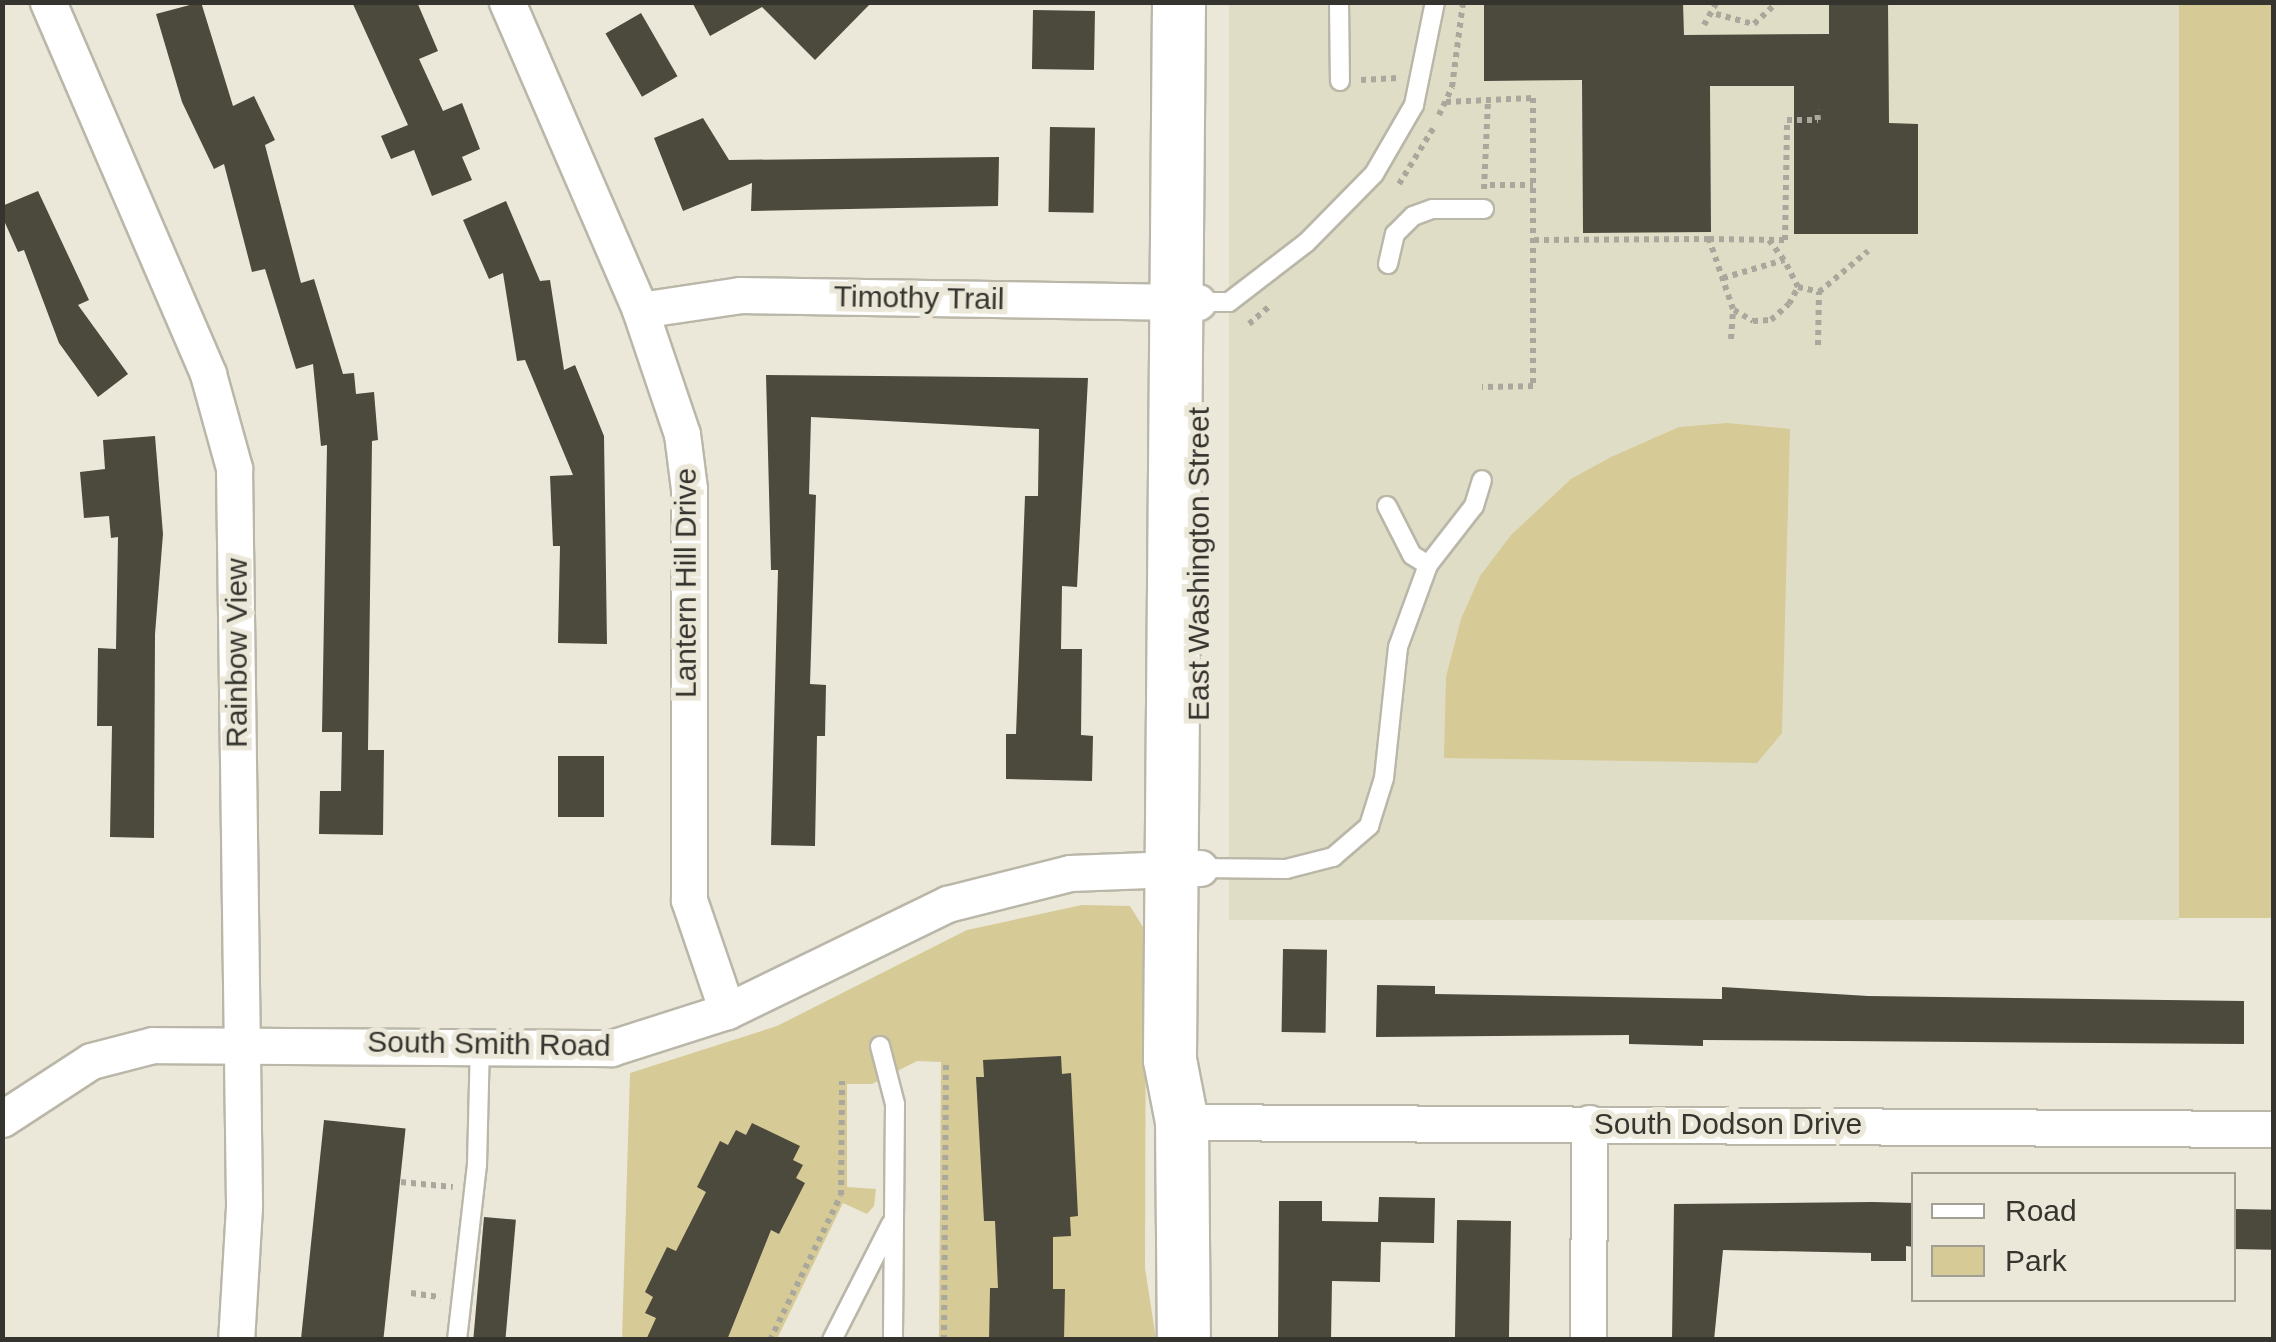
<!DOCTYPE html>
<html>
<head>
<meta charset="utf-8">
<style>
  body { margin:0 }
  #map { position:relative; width:2276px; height:1342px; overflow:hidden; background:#ebe8d9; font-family:Helvetica,sans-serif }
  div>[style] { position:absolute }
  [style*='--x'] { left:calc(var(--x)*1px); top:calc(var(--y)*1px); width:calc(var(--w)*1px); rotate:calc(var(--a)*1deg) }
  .built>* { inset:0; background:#e0ddc7; transform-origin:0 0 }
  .green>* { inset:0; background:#d6ca96; transform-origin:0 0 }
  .building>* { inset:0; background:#4c493d; transform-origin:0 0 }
  .path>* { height:6px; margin-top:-3px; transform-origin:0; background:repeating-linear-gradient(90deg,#aaa89c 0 5px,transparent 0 10px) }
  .roads { filter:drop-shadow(2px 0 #bab7a9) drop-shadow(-2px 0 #bab7a9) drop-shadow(0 2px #bab7a9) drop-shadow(0 -2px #bab7a9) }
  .lane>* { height:18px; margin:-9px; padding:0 9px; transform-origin:9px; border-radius:9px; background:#fff }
  .street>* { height:35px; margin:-17.5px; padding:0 17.5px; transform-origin:17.5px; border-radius:17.5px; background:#fff }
  .secondary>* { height:52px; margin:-26px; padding:0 26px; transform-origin:26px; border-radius:26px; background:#fff }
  span { translate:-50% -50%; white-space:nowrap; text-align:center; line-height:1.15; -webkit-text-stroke:10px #ebe8d9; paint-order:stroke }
  .street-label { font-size:30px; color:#35342e }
  .frame { position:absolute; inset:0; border:5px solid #35342e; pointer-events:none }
  .legend { position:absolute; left:1911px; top:1172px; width:325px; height:130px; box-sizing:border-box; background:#ebe8d9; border:2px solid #a2a095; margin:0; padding:12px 18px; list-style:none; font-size:30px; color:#35342e }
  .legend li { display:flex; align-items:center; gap:20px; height:50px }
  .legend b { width:50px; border:2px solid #a2a095 }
</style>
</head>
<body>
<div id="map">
  <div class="built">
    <i style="left:1229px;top:3px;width:950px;height:917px"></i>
  </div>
  <div class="green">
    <i style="left:2179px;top:3px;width:94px;height:915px"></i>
    <i style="clip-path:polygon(1727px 423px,1790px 429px,1782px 733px,1757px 763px,1444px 758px,1446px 677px,1461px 619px,1480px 576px,1511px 535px,1571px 479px,1611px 457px,1679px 427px)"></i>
    <i style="clip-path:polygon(1082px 905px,1130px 906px,1146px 932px,1145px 1268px,1156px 1339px,939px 1339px,941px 1062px,917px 1061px,872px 1084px,847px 1084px,847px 1187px,876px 1189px,874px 1206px,867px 1214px,843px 1203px,777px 1339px,622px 1340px,630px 1073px,777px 1026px,967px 930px)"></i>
  </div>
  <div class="building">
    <i style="clip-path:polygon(201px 2px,233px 106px,254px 96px,275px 140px,265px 145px,301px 283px,314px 279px,343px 374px,354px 373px,356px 394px,374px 392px,378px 440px,372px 441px,368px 750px,384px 750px,383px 835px,319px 834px,320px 791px,341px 791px,342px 732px,322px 732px,327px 445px,321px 446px,313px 364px,296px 369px,265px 269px,252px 272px,224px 164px,214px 169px,182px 102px,156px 14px)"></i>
    <i style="clip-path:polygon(352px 2px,417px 2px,438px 51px,419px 59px,443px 111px,462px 103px,480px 149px,462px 157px,472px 180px,432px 196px,414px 150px,391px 159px,381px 136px,408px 125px)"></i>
    <i style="clip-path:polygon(692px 2px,872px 2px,815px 60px,762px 7px,710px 36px)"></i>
    <i style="clip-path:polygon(1484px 2px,1683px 2px,1684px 35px,1829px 34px,1829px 2px,1888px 2px,1889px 123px,1918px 124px,1918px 234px,1794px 234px,1794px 86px,1710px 86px,1711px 232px,1583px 233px,1582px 80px,1484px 81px)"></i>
    <i style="left:1033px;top:10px;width:62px;height:59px;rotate:1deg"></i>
    <i style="left:641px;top:13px;width:73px;height:41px;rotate:60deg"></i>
    <i style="clip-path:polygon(703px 118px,729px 160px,999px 157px,998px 206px,751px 211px,752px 183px,683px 211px,654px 138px)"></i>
    <i style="left:1050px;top:127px;width:45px;height:85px;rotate:1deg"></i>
    <i style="clip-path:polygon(38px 191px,89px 300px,78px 305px,128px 374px,98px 397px,59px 343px,24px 250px,18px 252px,2px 216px,2px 206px)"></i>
    <i style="clip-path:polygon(506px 201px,540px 281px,550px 280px,564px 370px,575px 365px,604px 436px,607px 644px,558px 643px,560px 546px,553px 546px,550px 476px,573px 475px,525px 360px,517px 361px,503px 273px,489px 279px,463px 220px)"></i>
    <i style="clip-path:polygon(766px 375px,1088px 378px,1077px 587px,1062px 586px,1061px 649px,1082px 649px,1081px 735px,1093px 736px,1092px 781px,1006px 779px,1006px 734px,1016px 734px,1025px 496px,1038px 496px,1039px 429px,811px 417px,809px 494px,816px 495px,810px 684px,826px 685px,825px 736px,817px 736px,815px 846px,771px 845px,778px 570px,771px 570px)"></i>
    <i style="clip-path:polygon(155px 436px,163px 534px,155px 634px,154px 838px,110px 837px,112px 726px,97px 726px,98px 648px,116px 649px,118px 537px,111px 538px,109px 516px,84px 518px,80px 472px,105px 469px,103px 440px)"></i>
    <i style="left:558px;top:756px;width:46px;height:61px"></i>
    <i style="left:1283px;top:949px;width:44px;height:83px;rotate:1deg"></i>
    <i style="clip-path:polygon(1377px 985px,1435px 986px,1435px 994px,1722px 999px,1722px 987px,1868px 996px,2244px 1001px,2244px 1044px,1703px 1040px,1703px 1046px,1629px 1044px,1629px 1035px,1376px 1037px)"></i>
    <i style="clip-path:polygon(1061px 1056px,1062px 1074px,1071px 1073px,1078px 1216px,1070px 1217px,1071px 1236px,1053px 1237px,1053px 1289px,1065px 1289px,1064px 1340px,989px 1340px,990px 1288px,998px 1288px,995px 1221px,984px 1221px,976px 1077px,984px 1077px,983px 1060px)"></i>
    <i style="left:324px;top:1120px;width:82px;height:221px;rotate:6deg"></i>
    <i style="clip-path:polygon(752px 1123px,800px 1146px,793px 1160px,803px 1165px,796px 1178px,805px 1183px,779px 1234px,771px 1230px,727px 1340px,646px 1340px,656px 1318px,645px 1313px,653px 1297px,645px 1292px,667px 1247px,676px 1251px,706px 1192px,697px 1187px,720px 1141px,728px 1145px,736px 1130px,746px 1135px)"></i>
    <i style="clip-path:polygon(1379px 1197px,1435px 1198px,1434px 1243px,1381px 1242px,1380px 1282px,1332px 1281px,1331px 1340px,1278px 1340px,1279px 1201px,1322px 1201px,1322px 1221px,1378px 1222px)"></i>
    <i style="clip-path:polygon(1872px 1202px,1914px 1203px,1914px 1247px,1906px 1246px,1906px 1261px,1871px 1261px,1871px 1253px,1723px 1250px,1714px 1340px,1672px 1340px,1674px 1204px)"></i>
    <i style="left:2234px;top:1209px;width:40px;height:40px;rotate:1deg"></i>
    <i style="left:484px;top:1217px;width:32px;height:124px;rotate:5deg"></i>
    <i style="left:1457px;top:1220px;width:54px;height:120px;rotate:1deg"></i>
  </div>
  <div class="path">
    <i style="--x:1716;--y:14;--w:39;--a:15"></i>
    <i style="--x:1754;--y:24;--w:33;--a:-43"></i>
    <i style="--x:1704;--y:25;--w:26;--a:-61"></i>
    <i style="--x:1361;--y:80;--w:37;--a:-3"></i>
    <i style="--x:1446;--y:102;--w:87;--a:-2.6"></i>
    <i style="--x:1533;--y:98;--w:288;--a:90"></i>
    <i style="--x:1533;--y:386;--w:51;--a:178.9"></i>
    <i style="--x:1439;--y:115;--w:31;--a:-65"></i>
    <i style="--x:1452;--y:87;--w:86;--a:-82.6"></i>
    <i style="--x:1399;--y:184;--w:67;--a:-58.4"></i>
    <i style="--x:1490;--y:185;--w:43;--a:0"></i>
    <i style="--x:1484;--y:189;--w:89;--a:-87.4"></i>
    <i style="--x:1534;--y:240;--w:175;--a:-0.3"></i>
    <i style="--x:1723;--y:278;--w:64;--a:-16.4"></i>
    <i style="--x:1784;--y:260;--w:25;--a:-127"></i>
    <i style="--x:1798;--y:287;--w:22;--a:13"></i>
    <i style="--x:1819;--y:292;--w:64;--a:-39.9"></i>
    <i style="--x:1734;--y:310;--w:22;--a:30"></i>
    <i style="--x:1753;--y:321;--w:18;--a:-3"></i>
    <i style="--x:1771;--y:320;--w:24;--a:-42"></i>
    <i style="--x:1789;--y:304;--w:19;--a:-62"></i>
    <i style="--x:1798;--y:287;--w:30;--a:-117"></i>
    <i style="--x:1249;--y:324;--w:28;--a:-41"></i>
    <i style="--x:1731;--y:339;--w:30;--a:-86"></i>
    <i style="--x:1733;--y:309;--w:74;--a:-108.9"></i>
    <i style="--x:1709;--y:239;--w:76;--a:0.8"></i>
    <i style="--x:1785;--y:240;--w:120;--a:-89"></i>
    <i style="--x:1787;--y:120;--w:31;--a:0"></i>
    <i style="--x:1818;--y:120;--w:10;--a:-96"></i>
    <i style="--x:1818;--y:345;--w:53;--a:-88.9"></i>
    <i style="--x:401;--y:1182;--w:52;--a:5.5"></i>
    <i style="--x:411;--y:1293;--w:30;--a:8"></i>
    <i style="--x:770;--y:1340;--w:161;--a:-63.9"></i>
    <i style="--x:841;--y:1195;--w:114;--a:-89.5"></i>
    <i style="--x:944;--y:1340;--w:277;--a:-89.6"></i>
  </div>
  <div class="roads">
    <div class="lane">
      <i style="--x:1339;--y:2;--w:79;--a:89.3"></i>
      <i style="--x:1388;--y:264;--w:31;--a:-77"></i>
      <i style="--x:1395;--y:234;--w:25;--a:-45"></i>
      <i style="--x:1413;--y:216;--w:20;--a:-20"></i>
      <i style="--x:1432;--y:209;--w:52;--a:0"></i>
      <i style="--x:1199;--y:302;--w:30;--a:0"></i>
      <i style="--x:1229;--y:302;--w:97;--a:-37.5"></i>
      <i style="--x:1306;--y:243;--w:97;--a:-45.4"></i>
      <i style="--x:1374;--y:174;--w:80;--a:-59.9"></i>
      <i style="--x:1414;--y:105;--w:105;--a:-78.5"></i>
      <i style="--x:1387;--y:506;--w:55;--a:63"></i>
      <i style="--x:1412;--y:555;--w:19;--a:32"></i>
      <i style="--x:1200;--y:868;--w:86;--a:0.7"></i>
      <i style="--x:1286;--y:869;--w:49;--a:-14.3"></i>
      <i style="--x:1333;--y:857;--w:48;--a:-40.7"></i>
      <i style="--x:1369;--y:826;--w:50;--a:-72.6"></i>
      <i style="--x:1384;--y:778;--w:132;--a:-83.9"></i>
      <i style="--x:1398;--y:647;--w:87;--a:-69.9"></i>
      <i style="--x:1428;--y:565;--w:75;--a:-52.1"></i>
      <i style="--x:1474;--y:506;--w:27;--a:-73"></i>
      <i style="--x:880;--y:1046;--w:60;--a:75.5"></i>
      <i style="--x:895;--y:1104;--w:236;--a:90.5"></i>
      <i style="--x:457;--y:1340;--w:176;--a:-83.5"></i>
      <i style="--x:477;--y:1165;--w:121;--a:-88.6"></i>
      <i style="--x:832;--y:1340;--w:130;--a:-63"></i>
    </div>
    <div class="street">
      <i style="--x:48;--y:2;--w:405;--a:66.7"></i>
      <i style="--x:208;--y:374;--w:98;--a:74.5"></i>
      <i style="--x:234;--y:468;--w:739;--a:89.22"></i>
      <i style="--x:244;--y:1207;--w:133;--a:93.4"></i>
      <i style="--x:507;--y:2;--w:335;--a:66.6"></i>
      <i style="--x:640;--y:310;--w:131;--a:71.3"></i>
      <i style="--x:682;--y:434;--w:55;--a:82.7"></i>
      <i style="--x:689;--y:489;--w:411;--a:90"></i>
      <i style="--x:689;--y:900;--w:117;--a:71.1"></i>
      <i style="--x:640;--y:310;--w:101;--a:-8.5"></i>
      <i style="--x:740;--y:295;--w:458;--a:0.9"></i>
      <i style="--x:2;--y:1119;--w:106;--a:-33.1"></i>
      <i style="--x:91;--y:1061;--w:64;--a:-14.5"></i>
      <i style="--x:153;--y:1045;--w:458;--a:0.4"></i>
      <i style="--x:611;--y:1048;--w:122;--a:-17.7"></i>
      <i style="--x:727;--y:1011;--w:245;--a:-25.9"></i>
      <i style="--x:947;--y:904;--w:127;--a:-14.1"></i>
      <i style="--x:1070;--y:873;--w:130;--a:-2.2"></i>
      <i style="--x:1182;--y:1122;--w:1092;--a:0.37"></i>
      <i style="--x:1588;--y:1340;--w:217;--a:-89.7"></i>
    </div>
    <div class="secondary">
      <i style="--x:1179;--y:2;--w:1058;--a:90.49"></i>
      <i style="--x:1170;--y:1060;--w:63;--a:79"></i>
      <i style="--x:1182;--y:1122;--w:218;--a:89.5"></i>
    </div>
  </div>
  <div class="street-label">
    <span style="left:919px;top:298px;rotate:1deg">Timothy Trail</span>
    <span style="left:1199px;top:564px;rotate:-90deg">East Washington Street</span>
    <span style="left:686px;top:583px;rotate:-90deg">Lantern Hill Drive</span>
    <span style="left:237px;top:653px;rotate:-90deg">Rainbow View</span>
    <span style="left:489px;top:1044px;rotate:1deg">South Smith Road</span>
    <span style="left:1728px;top:1124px">South Dodson Drive</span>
  </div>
  <div class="frame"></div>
  <ul class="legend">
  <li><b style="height:12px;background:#fff"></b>Road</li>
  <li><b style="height:28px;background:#d6ca96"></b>Park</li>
  </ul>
</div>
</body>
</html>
